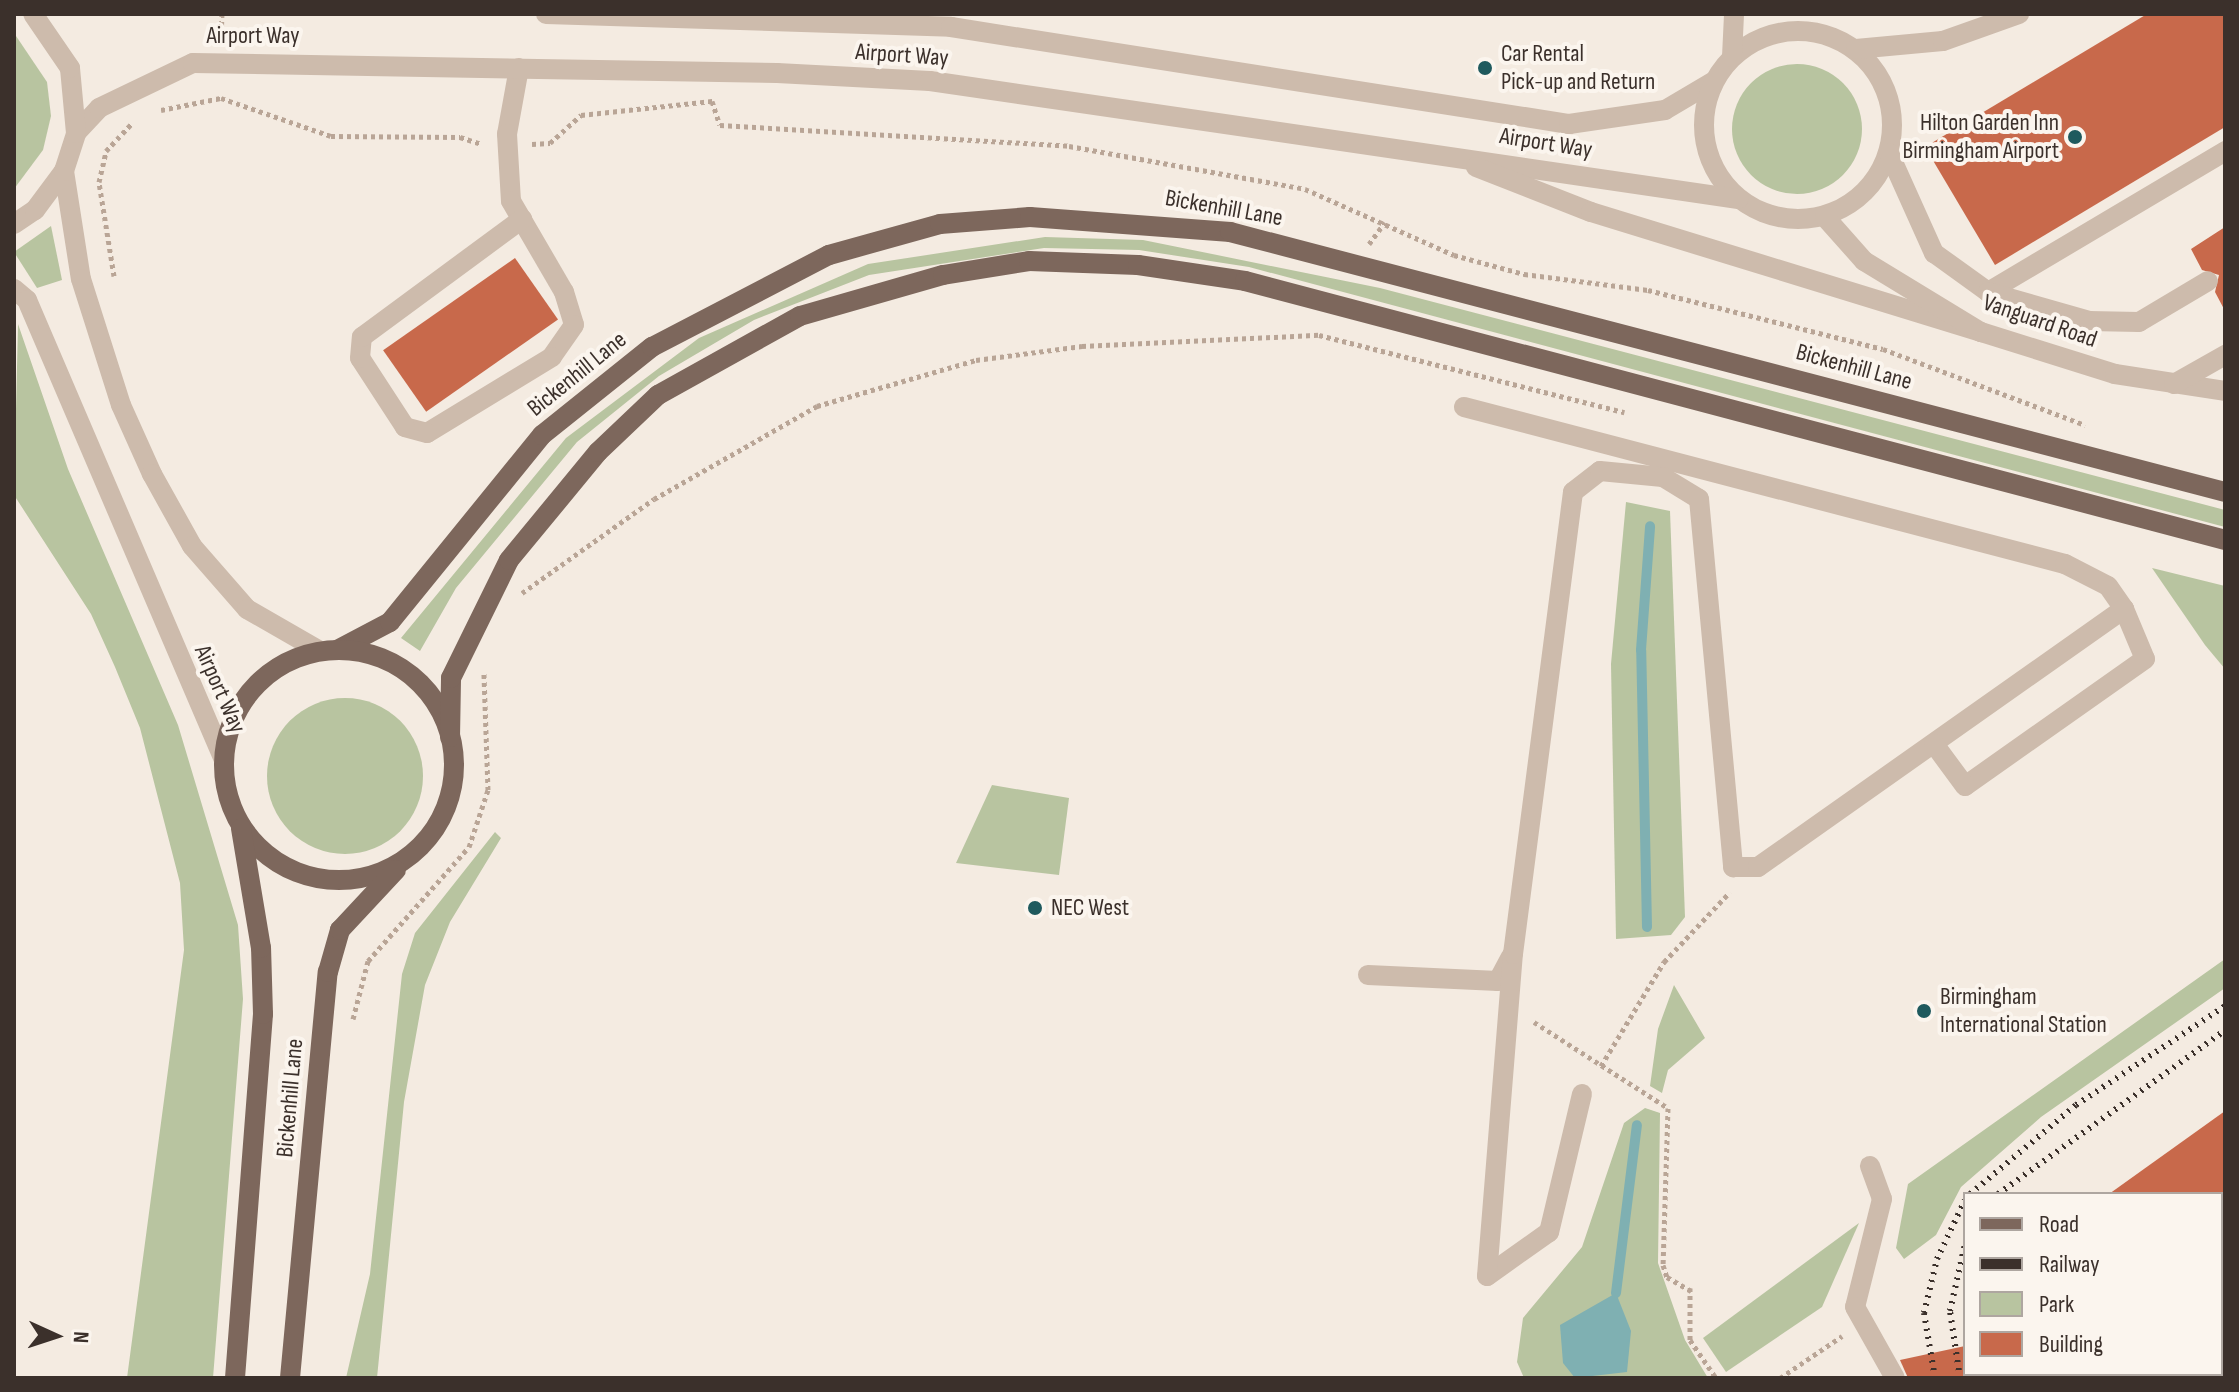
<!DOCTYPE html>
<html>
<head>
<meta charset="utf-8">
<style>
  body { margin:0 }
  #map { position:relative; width:2239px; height:1392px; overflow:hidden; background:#f4ebe1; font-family:"Sofia Sans Condensed",sans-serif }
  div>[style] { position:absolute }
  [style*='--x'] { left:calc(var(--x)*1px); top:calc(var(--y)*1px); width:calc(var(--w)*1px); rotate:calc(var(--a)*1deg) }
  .green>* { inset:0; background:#b8c4a0 }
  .round { border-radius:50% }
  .water>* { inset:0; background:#7fb0b2 }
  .stream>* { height:10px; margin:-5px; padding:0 5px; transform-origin:5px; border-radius:5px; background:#7fb0b2 }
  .building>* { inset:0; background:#c8694b; transform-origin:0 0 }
  .path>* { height:5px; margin-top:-2.5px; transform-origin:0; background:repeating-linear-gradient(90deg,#b9a596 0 4px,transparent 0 8px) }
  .minor>* { height:20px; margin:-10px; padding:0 10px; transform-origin:10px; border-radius:10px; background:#cdbbac }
  .minor>.ring { margin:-10px; padding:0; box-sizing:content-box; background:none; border:20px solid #cdbbac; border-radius:50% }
  .major>* { height:20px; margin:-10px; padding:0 10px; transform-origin:10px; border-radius:10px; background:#7d675c }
  .major>.ring { margin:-10px; padding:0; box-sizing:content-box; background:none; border:20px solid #7d675c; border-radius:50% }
  .rail>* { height:6px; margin-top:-3px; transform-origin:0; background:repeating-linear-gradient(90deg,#3b302b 0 2px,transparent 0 8px) }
  .dots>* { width:22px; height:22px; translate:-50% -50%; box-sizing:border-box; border:4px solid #fbf5ee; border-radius:50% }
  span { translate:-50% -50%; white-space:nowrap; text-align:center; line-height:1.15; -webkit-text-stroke:8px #fbf5ee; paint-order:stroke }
  .street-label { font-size:24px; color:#3b302b }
  .poi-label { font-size:24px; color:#3b302b }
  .left { translate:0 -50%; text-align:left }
  .right { translate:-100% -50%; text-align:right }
  .frame { position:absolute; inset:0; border:16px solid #3b302b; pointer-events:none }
  .legend { position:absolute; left:1963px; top:1192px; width:260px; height:184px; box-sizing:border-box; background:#fbf5ee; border:2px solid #aea6a0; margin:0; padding:10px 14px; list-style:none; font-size:24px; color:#3b302b }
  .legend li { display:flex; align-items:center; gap:16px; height:40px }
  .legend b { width:40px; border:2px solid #aea6a0 }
  .north { position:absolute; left:16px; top:1296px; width:80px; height:80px; -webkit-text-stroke:6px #fbf5ee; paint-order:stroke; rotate:93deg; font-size:22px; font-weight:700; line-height:32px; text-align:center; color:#3b302b }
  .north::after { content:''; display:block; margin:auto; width:28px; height:36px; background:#3b302b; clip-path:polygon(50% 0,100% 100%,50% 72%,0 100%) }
</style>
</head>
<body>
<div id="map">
  <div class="green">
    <i style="clip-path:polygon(14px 33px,47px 82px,51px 116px,43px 150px,14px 189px)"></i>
    <i class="round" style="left:1732px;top:64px;width:130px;height:130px"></i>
    <i style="clip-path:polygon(51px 226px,62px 280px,37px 288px,14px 252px)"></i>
    <i style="clip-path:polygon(1045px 237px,1143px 240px,1380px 288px,2225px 510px,2225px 527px,1249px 267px,1139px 250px,1044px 248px,869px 275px,754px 320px,659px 376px,577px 442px,456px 588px,420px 651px,401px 638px,566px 438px,699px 338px,868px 264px)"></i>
    <i style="clip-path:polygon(18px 324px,68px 469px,178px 725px,238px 925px,243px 999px,213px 1378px,127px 1378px,184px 950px,180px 883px,140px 728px,115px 667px,91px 614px,14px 495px)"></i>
    <i style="clip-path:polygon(1626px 502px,1670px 511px,1685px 917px,1671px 935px,1616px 939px,1611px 664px)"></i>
    <i style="clip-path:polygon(2152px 568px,2225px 586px,2225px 669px,2205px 645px)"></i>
    <i class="round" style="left:267px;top:698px;width:156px;height:156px"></i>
    <i style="clip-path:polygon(992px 785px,1069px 798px,1059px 875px,956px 863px)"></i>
    <i style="clip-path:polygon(495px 832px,501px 838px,450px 922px,425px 985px,404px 1102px,377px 1378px,346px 1378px,370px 1274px,402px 974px,415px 933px)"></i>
    <i style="clip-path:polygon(2225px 959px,2225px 988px,2041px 1117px,1961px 1187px,1936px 1235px,1904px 1259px,1896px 1248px,1908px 1184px)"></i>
    <i style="clip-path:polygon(1674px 985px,1705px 1038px,1668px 1070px,1662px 1093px,1650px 1086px,1658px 1029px)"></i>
    <i style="clip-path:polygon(1645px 1108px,1660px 1113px,1658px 1263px,1685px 1340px,1708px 1378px,1524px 1378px,1517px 1362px,1523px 1318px,1582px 1247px,1624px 1123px)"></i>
    <i style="clip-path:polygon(1859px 1223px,1822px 1307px,1726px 1372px,1703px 1338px)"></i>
  </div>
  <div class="water">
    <i style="clip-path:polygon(1616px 1293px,1631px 1331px,1627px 1372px,1575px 1378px,1563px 1363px,1560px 1325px)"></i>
  </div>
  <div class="stream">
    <i style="--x:1647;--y:927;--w:277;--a:-91.2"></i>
    <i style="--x:1641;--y:650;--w:124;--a:-85.8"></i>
    <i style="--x:1616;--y:1293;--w:169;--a:-82.9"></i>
  </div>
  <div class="building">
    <i style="clip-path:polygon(2147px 14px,2225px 14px,2225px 127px,1995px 265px,1925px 147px)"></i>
    <i style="clip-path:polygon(2225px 227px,2225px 311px,2215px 292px,2219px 275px,2202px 270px,2191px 249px)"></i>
    <i style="left:515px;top:258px;width:75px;height:161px;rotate:55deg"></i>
    <i style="clip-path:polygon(2225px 1111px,2225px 1194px,2109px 1194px)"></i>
    <i style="clip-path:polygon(1965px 1346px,1965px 1378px,1908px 1378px,1900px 1360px)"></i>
  </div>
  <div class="path">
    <i style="--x:221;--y:41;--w:27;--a:-88"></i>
    <i style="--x:161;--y:110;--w:61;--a:-11.3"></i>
    <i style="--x:221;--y:98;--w:116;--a:19.1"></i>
    <i style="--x:331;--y:136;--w:129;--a:0.4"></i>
    <i style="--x:460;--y:137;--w:23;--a:18"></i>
    <i style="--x:532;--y:144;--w:18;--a:-3"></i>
    <i style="--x:550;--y:143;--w:42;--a:-42.1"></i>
    <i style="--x:581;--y:115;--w:132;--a:-6.1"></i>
    <i style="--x:712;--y:101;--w:25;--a:72"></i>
    <i style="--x:720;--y:125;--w:350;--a:3.4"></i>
    <i style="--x:1069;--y:146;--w:240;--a:10.3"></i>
    <i style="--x:1305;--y:189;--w:163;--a:23.9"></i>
    <i style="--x:1454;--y:255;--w:73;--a:15.2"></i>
    <i style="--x:1524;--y:274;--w:125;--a:7.4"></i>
    <i style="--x:1648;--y:290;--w:242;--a:14.1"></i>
    <i style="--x:1883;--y:349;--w:216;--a:20.6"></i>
    <i style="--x:1369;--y:244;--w:27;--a:-54"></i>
    <i style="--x:114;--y:276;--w:95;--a:-99.1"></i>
    <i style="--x:99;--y:182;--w:32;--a:-77"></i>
    <i style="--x:106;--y:151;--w:37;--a:-47"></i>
    <i style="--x:522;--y:593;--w:162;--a:-35.5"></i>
    <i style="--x:654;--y:499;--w:188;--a:-29.7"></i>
    <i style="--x:817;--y:406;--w:166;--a:-16.1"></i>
    <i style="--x:976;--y:360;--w:107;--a:-7.5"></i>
    <i style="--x:1082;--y:346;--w:237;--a:-2.7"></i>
    <i style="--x:1319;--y:335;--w:315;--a:14.2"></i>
    <i style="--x:353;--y:1019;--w:60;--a:-75.5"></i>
    <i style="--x:368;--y:961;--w:152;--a:-48.5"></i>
    <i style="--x:469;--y:847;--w:60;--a:-71.6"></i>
    <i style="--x:488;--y:790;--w:117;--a:-92"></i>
    <i style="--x:1534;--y:1022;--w:159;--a:32.7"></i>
    <i style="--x:1668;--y:1108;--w:157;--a:91.8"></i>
    <i style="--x:1663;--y:1265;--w:13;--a:72"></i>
    <i style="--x:1667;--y:1277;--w:28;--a:30"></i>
    <i style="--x:1601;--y:1066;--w:122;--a:-58.8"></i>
    <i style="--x:1664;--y:962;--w:96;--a:-46.7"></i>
    <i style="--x:1690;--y:1288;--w:52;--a:90"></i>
    <i style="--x:1690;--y:1340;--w:46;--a:55.6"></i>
    <i style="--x:1780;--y:1378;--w:75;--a:-34.1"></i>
  </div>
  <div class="minor">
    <i style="--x:546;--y:14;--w:405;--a:1.8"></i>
    <i style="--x:951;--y:27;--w:626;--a:8.92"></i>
    <i style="--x:1569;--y:124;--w:97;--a:-8.3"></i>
    <i style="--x:1665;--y:110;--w:57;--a:-30.6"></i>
    <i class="ring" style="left:1704px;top:31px;width:168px;height:168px"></i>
    <i style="--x:1856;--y:49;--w:87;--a:-5.3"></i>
    <i style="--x:1943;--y:41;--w:81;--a:-19.6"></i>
    <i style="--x:1732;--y:57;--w:43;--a:-87.3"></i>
    <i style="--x:519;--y:68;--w:67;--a:100.3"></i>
    <i style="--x:507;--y:134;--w:67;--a:86.6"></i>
    <i style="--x:511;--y:201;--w:105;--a:59.8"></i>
    <i style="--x:564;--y:292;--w:34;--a:73"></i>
    <i style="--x:574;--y:325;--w:39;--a:125"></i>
    <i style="--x:552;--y:357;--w:146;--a:148.7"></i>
    <i style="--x:427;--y:433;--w:23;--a:-165"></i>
    <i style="--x:405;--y:427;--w:82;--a:-123.1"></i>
    <i style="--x:360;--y:358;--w:21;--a:-85"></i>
    <i style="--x:362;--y:337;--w:199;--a:-36.4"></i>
    <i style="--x:76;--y:133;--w:34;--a:-47"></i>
    <i style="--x:99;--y:108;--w:104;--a:-25.6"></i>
    <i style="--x:193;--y:63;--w:584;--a:0.98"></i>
    <i style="--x:777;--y:73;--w:153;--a:3"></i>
    <i style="--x:930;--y:81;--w:817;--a:8.31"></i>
    <i style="--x:1889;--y:153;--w:110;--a:65.8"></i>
    <i style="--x:1934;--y:253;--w:67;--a:35.8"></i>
    <i style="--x:1988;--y:292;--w:276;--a:-30.7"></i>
    <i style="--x:1476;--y:167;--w:123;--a:21.4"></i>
    <i style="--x:1591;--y:212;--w:408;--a:17.1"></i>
    <i style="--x:64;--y:171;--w:109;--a:81.1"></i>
    <i style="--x:81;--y:279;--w:132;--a:72.4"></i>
    <i style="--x:121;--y:405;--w:76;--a:65.8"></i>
    <i style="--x:152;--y:474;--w:82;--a:60.9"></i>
    <i style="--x:192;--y:546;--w:84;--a:48.9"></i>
    <i style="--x:247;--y:609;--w:84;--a:29.9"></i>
    <i style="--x:1825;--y:217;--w:59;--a:48.4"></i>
    <i style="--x:1864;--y:261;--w:137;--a:31.3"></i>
    <i style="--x:1981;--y:332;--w:140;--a:17.4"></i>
    <i style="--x:2115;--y:374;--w:111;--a:8.8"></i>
    <i style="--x:14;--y:224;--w:25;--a:-34"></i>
    <i style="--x:35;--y:210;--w:49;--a:-53.4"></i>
    <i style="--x:64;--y:171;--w:40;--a:-72"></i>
    <i style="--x:76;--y:133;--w:65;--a:-95.3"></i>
    <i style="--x:70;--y:68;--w:65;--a:-124.4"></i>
    <i style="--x:14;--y:289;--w:17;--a:40"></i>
    <i style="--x:27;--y:300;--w:500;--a:66.82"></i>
    <i style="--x:1988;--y:292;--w:105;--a:16"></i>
    <i style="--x:2089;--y:321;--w:50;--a:1.1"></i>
    <i style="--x:2139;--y:322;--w:80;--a:-30.7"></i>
    <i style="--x:2174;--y:384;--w:59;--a:-29.6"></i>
    <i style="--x:1464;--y:407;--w:621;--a:14.64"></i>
    <i style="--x:2065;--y:564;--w:48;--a:27.1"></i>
    <i style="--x:2108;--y:586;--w:28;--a:55"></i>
    <i style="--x:1368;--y:975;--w:130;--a:2.6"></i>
    <i style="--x:1498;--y:981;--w:27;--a:-62"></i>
    <i style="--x:1582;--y:1094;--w:142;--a:103.4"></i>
    <i style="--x:1549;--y:1232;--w:76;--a:144.6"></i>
    <i style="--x:1487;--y:1276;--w:323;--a:-85.4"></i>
    <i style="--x:1513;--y:954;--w:466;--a:-82.6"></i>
    <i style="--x:1573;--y:492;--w:34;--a:-38"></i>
    <i style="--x:1600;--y:471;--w:63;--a:5.4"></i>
    <i style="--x:1663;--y:477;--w:42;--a:31.4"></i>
    <i style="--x:1699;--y:499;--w:370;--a:84.7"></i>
    <i style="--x:1733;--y:867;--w:25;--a:0"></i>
    <i style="--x:1758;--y:867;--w:448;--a:-35.2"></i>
    <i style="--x:2124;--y:609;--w:54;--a:67.2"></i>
    <i style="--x:2145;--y:659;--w:220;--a:144.8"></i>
    <i style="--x:1965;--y:786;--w:52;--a:-126.4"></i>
    <i style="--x:1870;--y:1166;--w:35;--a:70"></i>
    <i style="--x:1882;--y:1199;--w:111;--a:104"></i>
    <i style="--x:1855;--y:1307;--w:81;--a:60.6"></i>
    <i style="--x:2221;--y:1363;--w:4;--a:0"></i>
    <i style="--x:2187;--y:1378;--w:5;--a:-53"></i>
  </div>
  <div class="major">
    <i style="--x:337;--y:650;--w:60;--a:-27.8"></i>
    <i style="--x:390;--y:622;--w:241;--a:-50.9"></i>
    <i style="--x:542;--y:435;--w:141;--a:-38.7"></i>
    <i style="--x:652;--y:347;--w:199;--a:-27.5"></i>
    <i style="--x:829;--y:255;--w:115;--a:-15.6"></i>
    <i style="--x:940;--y:224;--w:90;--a:-4.4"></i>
    <i style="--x:1030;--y:217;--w:201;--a:4.3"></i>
    <i style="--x:1230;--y:232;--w:1028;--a:14.64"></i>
    <i class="ring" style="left:224px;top:650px;width:210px;height:210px"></i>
    <i style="--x:450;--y:737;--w:59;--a:-89"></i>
    <i style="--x:451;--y:678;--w:131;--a:-63.8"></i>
    <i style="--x:509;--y:560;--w:140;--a:-50.5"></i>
    <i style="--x:598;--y:452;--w:83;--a:-43.5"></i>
    <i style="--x:658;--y:395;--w:162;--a:-29.1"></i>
    <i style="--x:800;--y:316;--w:149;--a:-16"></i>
    <i style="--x:943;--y:275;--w:87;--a:-9.2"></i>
    <i style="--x:1029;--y:261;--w:109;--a:2.1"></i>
    <i style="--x:1138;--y:265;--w:108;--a:8.5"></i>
    <i style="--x:1245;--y:281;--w:1014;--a:14.8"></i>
    <i style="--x:235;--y:1378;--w:365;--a:-85.6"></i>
    <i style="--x:263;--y:1014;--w:66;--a:-91.7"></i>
    <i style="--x:261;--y:948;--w:121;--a:-99.5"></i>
    <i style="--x:290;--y:1378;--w:408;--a:-84.7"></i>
    <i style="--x:328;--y:972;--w:44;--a:-74.1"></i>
    <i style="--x:340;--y:930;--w:82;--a:-47"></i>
  </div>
  <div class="rail">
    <i style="--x:1970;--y:1194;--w:138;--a:-40"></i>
    <i style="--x:2076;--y:1105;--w:179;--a:-33.6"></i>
    <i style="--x:1998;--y:1194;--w:280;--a:-35.8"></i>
    <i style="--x:1935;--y:1378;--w:66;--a:-99.6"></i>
    <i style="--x:1924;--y:1313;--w:56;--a:-76.5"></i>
    <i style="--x:1937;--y:1259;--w:65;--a:-64.6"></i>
    <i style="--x:1960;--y:1378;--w:68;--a:-98.5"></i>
    <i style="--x:1950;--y:1311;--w:69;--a:-77.4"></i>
  </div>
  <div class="dots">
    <i style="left:1485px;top:68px;background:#1f5a5e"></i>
    <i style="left:2075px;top:137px;background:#1f5a5e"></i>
    <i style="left:1035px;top:908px;background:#1f5a5e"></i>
    <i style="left:1924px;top:1011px;background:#1f5a5e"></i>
  </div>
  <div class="street-label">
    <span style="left:253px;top:36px">Airport Way</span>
    <span style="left:902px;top:55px;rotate:4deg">Airport Way</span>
    <span style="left:1546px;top:143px;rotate:9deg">Airport Way</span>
    <span style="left:1224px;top:208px;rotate:10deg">Bickenhill Lane</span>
    <span style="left:2040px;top:321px;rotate:19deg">Vanguard Road</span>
    <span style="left:1854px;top:367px;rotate:15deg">Bickenhill Lane</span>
    <span style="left:577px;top:374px;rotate:-39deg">Bickenhill Lane</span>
    <span style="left:220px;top:689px;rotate:66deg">Airport Way</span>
    <span style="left:290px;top:1098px;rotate:-85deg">Bickenhill Lane</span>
  </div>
  <div class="poi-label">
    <span class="left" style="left:1501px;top:68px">Car Rental<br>Pick-up and Return</span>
    <span class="right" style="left:2059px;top:137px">Hilton Garden Inn<br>Birmingham Airport</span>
    <span class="left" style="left:1051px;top:908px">NEC West</span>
    <span class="left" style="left:1940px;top:1011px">Birmingham<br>International Station</span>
  </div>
  <div class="frame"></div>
  <ul class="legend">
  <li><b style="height:10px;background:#7d675c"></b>Road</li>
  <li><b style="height:10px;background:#3b302b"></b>Railway</li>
  <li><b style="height:22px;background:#b8c4a0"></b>Park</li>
  <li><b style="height:22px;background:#c8694b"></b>Building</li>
  </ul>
  <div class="north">N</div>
</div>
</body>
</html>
